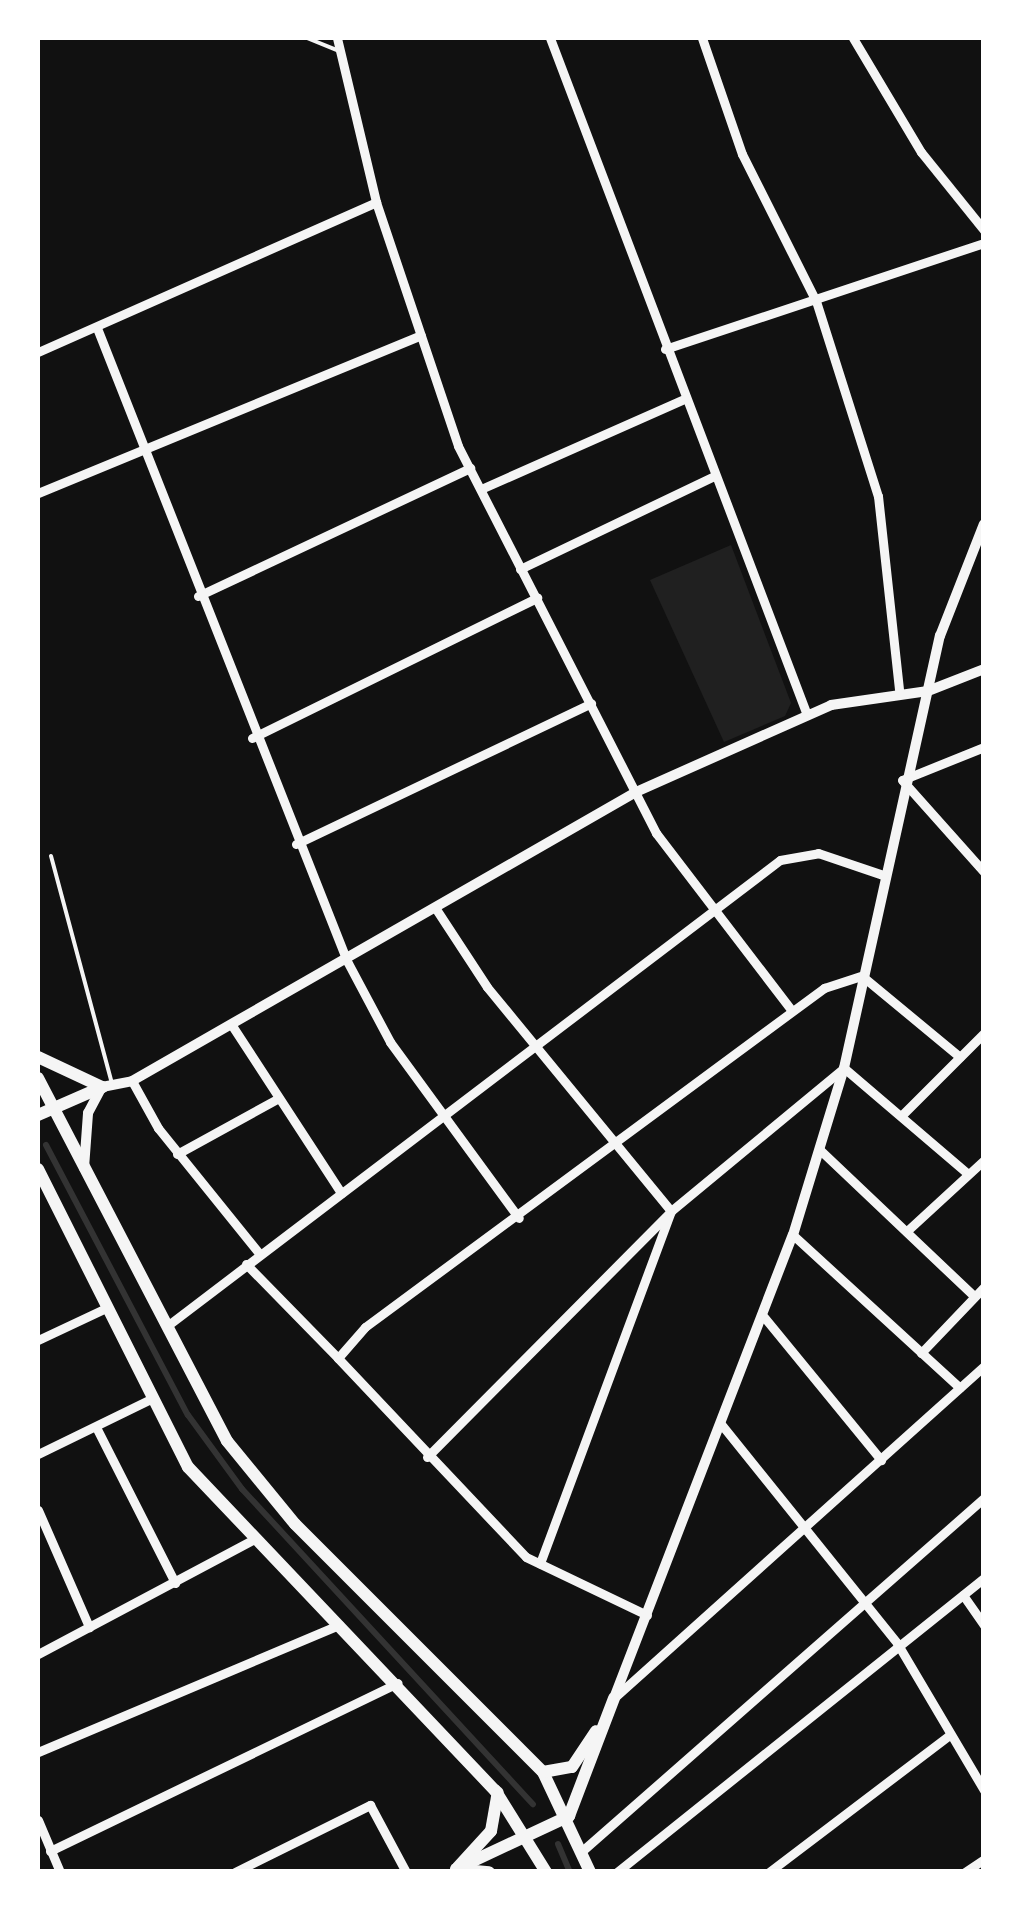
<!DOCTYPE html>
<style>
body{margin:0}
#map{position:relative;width:1021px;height:1909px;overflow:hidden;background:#111;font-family:Montserrat,sans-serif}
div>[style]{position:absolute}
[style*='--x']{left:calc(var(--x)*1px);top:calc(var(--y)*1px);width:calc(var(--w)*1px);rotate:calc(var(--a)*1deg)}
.green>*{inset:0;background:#202020}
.stream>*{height:6px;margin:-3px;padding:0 3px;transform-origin:3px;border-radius:3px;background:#333}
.service>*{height:4px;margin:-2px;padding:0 2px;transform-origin:2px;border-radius:2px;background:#f5f5f5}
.minor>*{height:9px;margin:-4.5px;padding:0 4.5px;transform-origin:4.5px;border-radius:4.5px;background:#f5f5f5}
.tertiary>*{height:10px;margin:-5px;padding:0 5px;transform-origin:5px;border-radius:5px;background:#f5f5f5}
.primary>*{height:12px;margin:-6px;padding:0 6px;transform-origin:6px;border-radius:6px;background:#f5f5f5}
span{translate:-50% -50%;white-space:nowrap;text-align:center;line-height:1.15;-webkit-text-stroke:8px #fff;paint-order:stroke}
.frame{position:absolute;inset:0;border:40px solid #fff;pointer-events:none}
</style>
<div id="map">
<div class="green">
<i style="clip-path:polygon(731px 545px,791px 703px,785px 716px,724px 742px,650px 580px)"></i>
</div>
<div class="stream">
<i style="--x:46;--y:1145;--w:305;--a:62.3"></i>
<i style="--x:188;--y:1415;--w:92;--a:53.9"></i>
<i style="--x:242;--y:1489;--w:429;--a:47.3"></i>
<i style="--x:558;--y:1844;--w:30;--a:67"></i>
</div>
<div class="service">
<i style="--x:307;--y:38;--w:35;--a:22"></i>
<i style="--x:51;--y:856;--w:235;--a:75"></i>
</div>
<div class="minor">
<i style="--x:337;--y:38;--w:169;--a:76.6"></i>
<i style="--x:376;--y:202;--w:257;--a:71.4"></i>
<i style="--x:458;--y:446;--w:435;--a:62.9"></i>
<i style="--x:656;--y:833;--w:220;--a:52.6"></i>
<i style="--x:550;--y:38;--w:724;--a:69.21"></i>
<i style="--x:702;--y:38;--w:123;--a:71"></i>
<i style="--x:742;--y:154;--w:165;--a:63.3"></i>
<i style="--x:816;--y:301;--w:205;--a:72.4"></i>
<i style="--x:878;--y:496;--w:195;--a:83.8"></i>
<i style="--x:853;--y:38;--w:133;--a:59.2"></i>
<i style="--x:921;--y:152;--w:100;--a:51.1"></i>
<i style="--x:97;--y:328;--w:681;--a:68.45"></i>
<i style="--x:347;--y:961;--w:92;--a:62"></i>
<i style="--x:390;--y:1042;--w:218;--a:53.8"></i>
<i style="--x:665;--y:349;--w:336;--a:-18.4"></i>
<i style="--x:38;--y:352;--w:370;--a:-23.9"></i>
<i style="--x:481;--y:489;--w:220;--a:-23.9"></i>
<i style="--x:38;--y:493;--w:414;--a:-22.4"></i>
<i style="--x:520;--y:569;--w:213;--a:-25.6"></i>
<i style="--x:198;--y:596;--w:301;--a:-25.2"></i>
<i style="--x:252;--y:738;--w:318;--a:-26.2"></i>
<i style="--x:984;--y:747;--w:88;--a:158.1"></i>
<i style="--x:902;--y:780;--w:123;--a:48.3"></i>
<i style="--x:296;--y:844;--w:327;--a:-25.5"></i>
<i style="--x:436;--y:909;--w:93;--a:56.8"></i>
<i style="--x:487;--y:987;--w:290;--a:50.6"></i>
<i style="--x:671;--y:1211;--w:376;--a:110.4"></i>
<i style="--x:231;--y:1024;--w:202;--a:56.9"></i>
<i style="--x:132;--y:1081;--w:54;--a:61"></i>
<i style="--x:158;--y:1128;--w:161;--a:51.1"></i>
<i style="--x:902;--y:1115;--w:116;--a:-45"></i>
<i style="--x:819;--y:1149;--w:214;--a:43.5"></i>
<i style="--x:177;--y:1154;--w:116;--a:-28.8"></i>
<i style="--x:908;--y:1230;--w:103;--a:-42.6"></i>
<i style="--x:793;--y:1235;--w:226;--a:42.5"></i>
<i style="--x:246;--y:1264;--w:132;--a:45.6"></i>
<i style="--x:764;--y:1317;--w:185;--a:50.7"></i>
<i style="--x:167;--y:1326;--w:770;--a:-37.24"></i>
<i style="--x:780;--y:860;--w:39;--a:-10"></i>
<i style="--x:818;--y:853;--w:69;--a:18.7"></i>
<i style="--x:38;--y:1340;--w:77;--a:-25.2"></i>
<i style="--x:921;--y:1353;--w:91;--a:-46.3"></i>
<i style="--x:721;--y:1424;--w:281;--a:51.2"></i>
<i style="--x:897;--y:1643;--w:171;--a:59.4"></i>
<i style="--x:96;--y:1427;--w:175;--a:63.1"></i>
<i style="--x:38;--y:1454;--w:126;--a:-26"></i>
<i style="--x:427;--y:1457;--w:346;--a:-45.2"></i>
<i style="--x:671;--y:1211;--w:224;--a:-39.6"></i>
<i style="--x:844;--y:1068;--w:163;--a:40.5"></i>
<i style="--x:38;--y:1510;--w:128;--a:66.4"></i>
<i style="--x:963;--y:1595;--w:37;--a:55"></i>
<i style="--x:647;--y:1615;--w:134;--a:-154.4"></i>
<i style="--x:526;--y:1557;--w:274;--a:-133.4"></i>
<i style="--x:338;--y:1358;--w:41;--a:-48.9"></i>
<i style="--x:365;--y:1327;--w:571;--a:-36.45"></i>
<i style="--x:824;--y:988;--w:40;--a:-18"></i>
<i style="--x:862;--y:976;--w:127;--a:39.6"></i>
<i style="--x:38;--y:1654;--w:245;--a:-28"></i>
<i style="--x:614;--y:1698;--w:497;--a:-41.9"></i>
<i style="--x:38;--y:1752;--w:327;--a:-22.9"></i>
<i style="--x:38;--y:1820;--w:56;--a:67.1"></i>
<i style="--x:50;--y:1851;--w:386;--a:-25.8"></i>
<i style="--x:582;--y:1851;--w:535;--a:-41.29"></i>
<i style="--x:235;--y:1872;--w:151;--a:-26.4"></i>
<i style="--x:370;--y:1805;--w:76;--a:61.8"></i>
<i style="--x:617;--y:1872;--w:470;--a:-38.7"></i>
<i style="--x:769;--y:1872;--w:225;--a:-37.2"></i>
<i style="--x:965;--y:1872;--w:23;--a:-34"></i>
</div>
<div class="tertiary">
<i style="--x:84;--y:1168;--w:55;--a:-85.8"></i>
<i style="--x:88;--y:1113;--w:30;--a:-62"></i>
<i style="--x:102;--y:1087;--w:31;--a:-11"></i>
<i style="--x:132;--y:1081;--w:581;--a:-29.83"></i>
<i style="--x:636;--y:792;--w:214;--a:-24"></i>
<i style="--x:831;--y:705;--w:98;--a:-8.2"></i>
<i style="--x:928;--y:691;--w:60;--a:-21.4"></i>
<i style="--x:614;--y:1698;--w:496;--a:-68.9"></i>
<i style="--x:793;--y:1235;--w:175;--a:-73"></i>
<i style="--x:844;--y:1068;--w:443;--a:-77.5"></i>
<i style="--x:940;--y:636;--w:120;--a:-68.6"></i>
</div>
<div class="primary">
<i style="--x:38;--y:1057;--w:71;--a:25.1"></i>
<i style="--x:38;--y:1078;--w:409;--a:62.5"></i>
<i style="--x:227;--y:1441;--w:107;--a:50.7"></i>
<i style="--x:295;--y:1524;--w:351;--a:45"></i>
<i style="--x:543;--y:1772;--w:110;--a:64.8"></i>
<i style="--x:38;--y:1115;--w:70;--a:-23.6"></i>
<i style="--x:38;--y:1169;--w:334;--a:63.3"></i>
<i style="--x:188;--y:1467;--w:446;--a:46.5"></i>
<i style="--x:495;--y:1790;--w:97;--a:58.1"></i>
<i style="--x:543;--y:1772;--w:29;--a:-10"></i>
<i style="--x:572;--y:1767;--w:43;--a:-56.3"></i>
<i style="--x:458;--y:1867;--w:49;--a:-47.5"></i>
<i style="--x:491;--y:1831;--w:39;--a:-80"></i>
<i style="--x:456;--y:1869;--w:125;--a:-25.1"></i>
<i style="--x:569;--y:1816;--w:126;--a:-69.1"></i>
<i style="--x:464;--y:1870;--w:25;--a:5"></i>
</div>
<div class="frame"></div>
</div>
